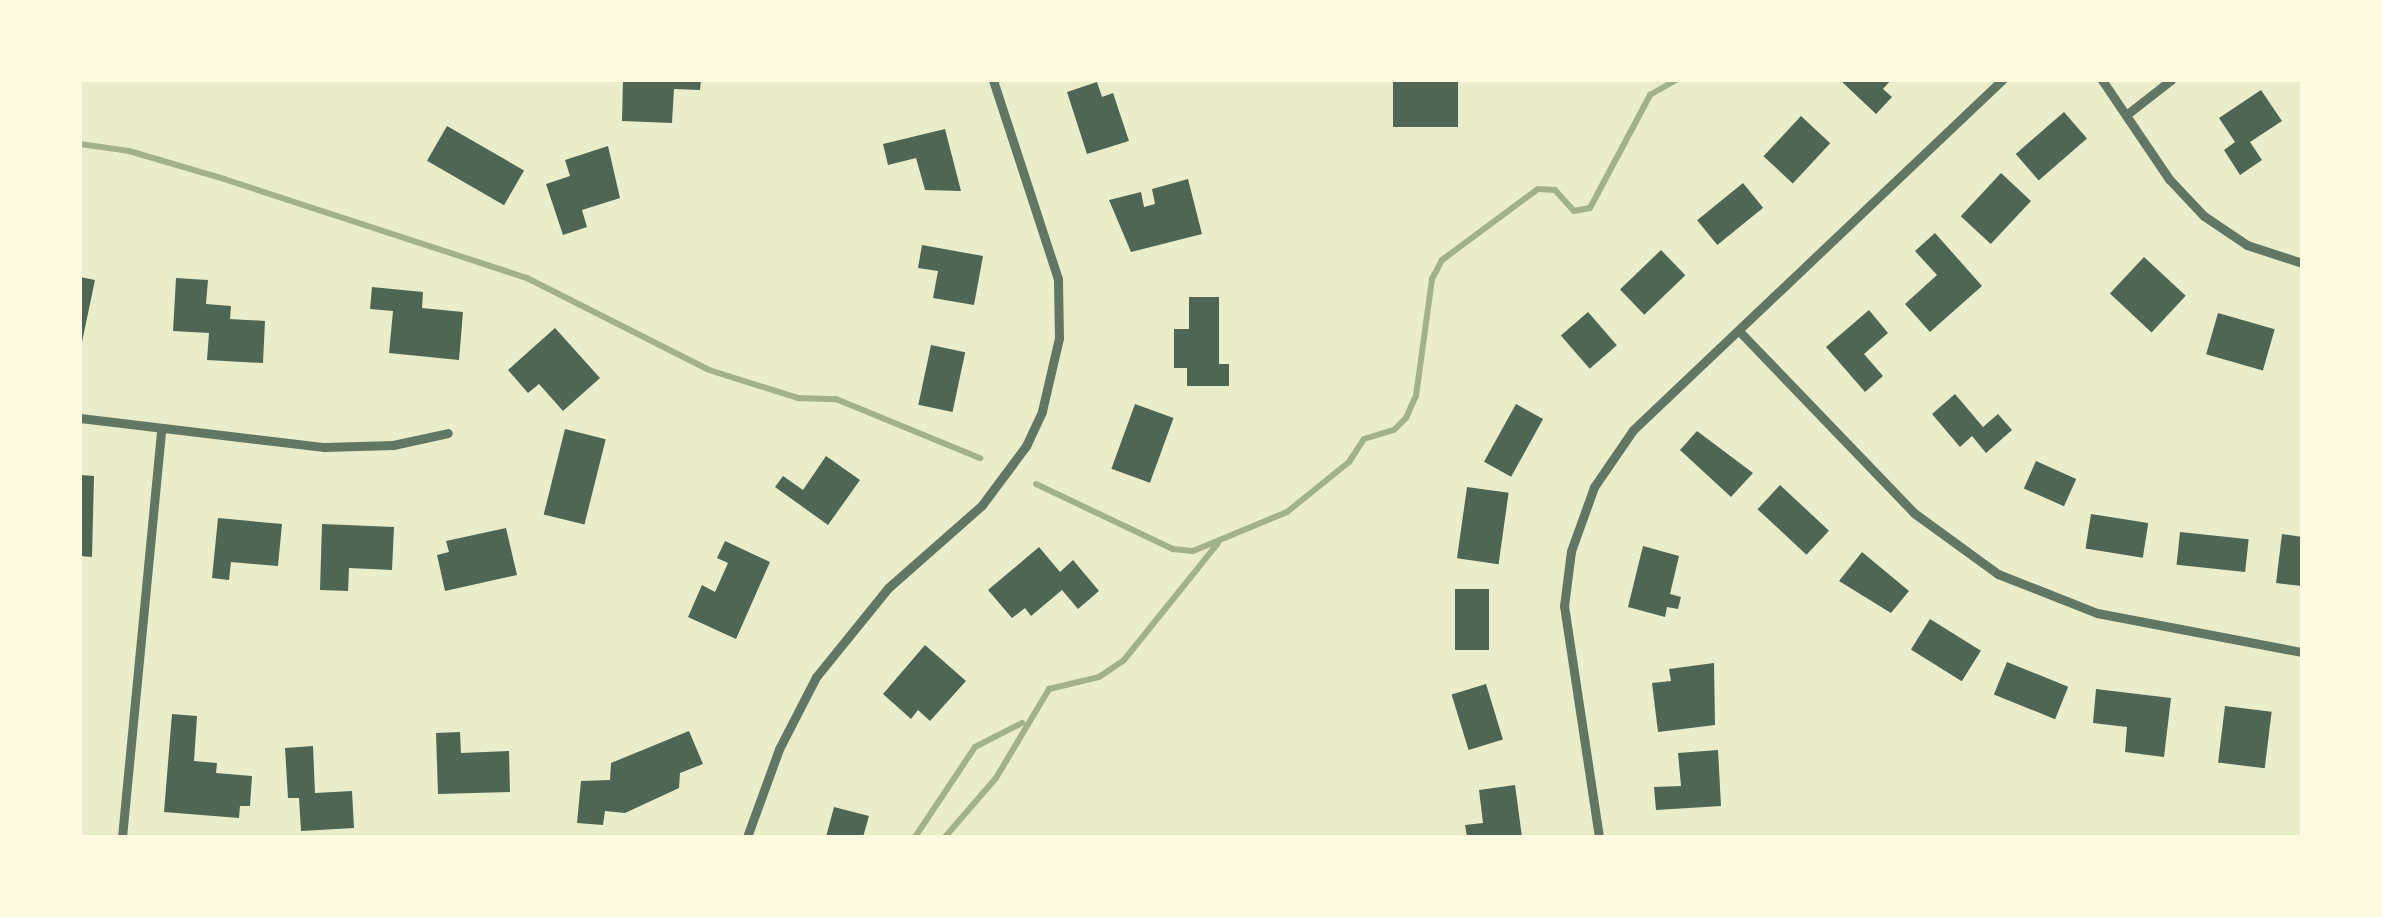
<!DOCTYPE html>
<style>
body{margin:0}
#map{position:relative;width:2382px;height:917px;overflow:hidden;background:#e9edc9;font-family:"Titillium Web",sans-serif}
div>[style]{position:absolute}
[style*='--x']{left:calc(var(--x)*1px);top:calc(var(--y)*1px);width:calc(var(--w)*1px);rotate:calc(var(--a)*1deg)}
.stream>*{height:6px;margin:-3px;padding:0 3px;transform-origin:3px;border-radius:3px;background:#a3b18a}
.building>*{inset:0;background:#4f6655;transform-origin:0 0}
.minor>*{height:9px;margin:-4.5px;padding:0 4.5px;transform-origin:4.5px;border-radius:4.5px;background:#617663}
span{translate:-50% -50%;white-space:nowrap;text-align:center;line-height:1.15;-webkit-text-stroke:8px #fefae0;paint-order:stroke}
.frame{position:absolute;inset:0;border:82px solid #fefae0;pointer-events:none}
</style>
<div id="map">
<div class="stream">
<i style="--x:80;--y:144;--w:49;--a:8.1"></i>
<i style="--x:129;--y:151;--w:99;--a:16.4"></i>
<i style="--x:224;--y:179;--w:319;--a:18.1"></i>
<i style="--x:527;--y:278;--w:204;--a:26.8"></i>
<i style="--x:709;--y:370;--w:93;--a:17.5"></i>
<i style="--x:798;--y:398;--w:38;--a:2"></i>
<i style="--x:836;--y:399;--w:156;--a:22.3"></i>
<i style="--x:1036;--y:484;--w:152;--a:25.4"></i>
<i style="--x:1173;--y:549;--w:20;--a:6"></i>
<i style="--x:1193;--y:551;--w:102;--a:-22.5"></i>
<i style="--x:1287;--y:512;--w:80;--a:-38.9"></i>
<i style="--x:1349;--y:462;--w:27;--a:-57"></i>
<i style="--x:1364;--y:439;--w:31;--a:-17"></i>
<i style="--x:1394;--y:430;--w:17;--a:-45"></i>
<i style="--x:1406;--y:418;--w:24;--a:-66"></i>
<i style="--x:1416;--y:396;--w:118;--a:-82.2"></i>
<i style="--x:1432;--y:279;--w:21;--a:-62"></i>
<i style="--x:1442;--y:260;--w:119;--a:-36.5"></i>
<i style="--x:1538;--y:189;--w:17;--a:3"></i>
<i style="--x:1555;--y:190;--w:28;--a:48"></i>
<i style="--x:1574;--y:211;--w:16;--a:-11"></i>
<i style="--x:1590;--y:208;--w:128;--a:-62"></i>
<i style="--x:1650;--y:95;--w:30;--a:-30"></i>
<i style="--x:915;--y:837;--w:108;--a:-56.3"></i>
<i style="--x:975;--y:747;--w:53;--a:-27.1"></i>
<i style="--x:945;--y:837;--w:78;--a:-49.2"></i>
<i style="--x:996;--y:778;--w:104;--a:-59.2"></i>
<i style="--x:1049;--y:689;--w:51;--a:-13.5"></i>
<i style="--x:1099;--y:677;--w:30;--a:-34"></i>
<i style="--x:1124;--y:660;--w:150;--a:-51.2"></i>
</div>
<div class="building">
<i style="clip-path:polygon(623px 80px,701px 80px,700px 90px,674px 89px,672px 123px,622px 121px)"></i>
<i style="left:1393px;top:80px;width:65px;height:47px"></i>
<i style="clip-path:polygon(1840px 80px,1891px 80px,1883px 89px,1892px 97px,1876px 114px)"></i>
<i style="clip-path:polygon(1097px 82px,1102px 97px,1113px 93px,1129px 141px,1087px 154px,1067px 92px)"></i>
<i style="clip-path:polygon(2261px 90px,2282px 121px,2250px 142px,2262px 160px,2240px 175px,2224px 150px,2235px 142px,2219px 118px)"></i>
<i style="left:2064px;top:112px;width:35px;height:64px;rotate:49deg"></i>
<i style="left:1801px;top:116px;width:40px;height:55px;rotate:43deg"></i>
<i style="left:447px;top:126px;width:89px;height:40px;rotate:30deg"></i>
<i style="clip-path:polygon(945px 129px,961px 191px,925px 190px,916px 158px,888px 165px,883px 144px)"></i>
<i style="clip-path:polygon(608px 146px,620px 198px,582px 210px,587px 227px,563px 235px,546px 184px,570px 176px,565px 160px)"></i>
<i style="left:2001px;top:173px;width:41px;height:59px;rotate:43deg"></i>
<i style="clip-path:polygon(1188px 179px,1202px 234px,1131px 252px,1109px 200px,1141px 192px,1144px 207px,1155px 204px,1152px 189px)"></i>
<i style="left:1743px;top:183px;width:32px;height:59px;rotate:51deg"></i>
<i style="clip-path:polygon(1935px 233px,1982px 286px,1930px 332px,1905px 304px,1937px 275px,1915px 251px)"></i>
<i style="clip-path:polygon(922px 245px,983px 256px,974px 305px,933px 298px,938px 271px,918px 268px)"></i>
<i style="left:1661px;top:250px;width:35px;height:57px;rotate:46deg"></i>
<i style="left:2144px;top:257px;width:57px;height:50px;rotate:43deg"></i>
<i style="clip-path:polygon(80px 277px,95px 280px,82px 342px,80px 342px)"></i>
<i style="clip-path:polygon(176px 278px,208px 280px,206px 304px,231px 306px,230px 319px,265px 321px,263px 363px,207px 360px,209px 333px,173px 331px)"></i>
<i style="clip-path:polygon(372px 287px,423px 292px,422px 308px,463px 312px,459px 360px,389px 353px,393px 311px,370px 309px)"></i>
<i style="clip-path:polygon(1189px 297px,1219px 297px,1219px 364px,1229px 364px,1229px 386px,1187px 386px,1187px 368px,1174px 368px,1174px 329px,1189px 329px)"></i>
<i style="clip-path:polygon(1869px 310px,1888px 333px,1864px 354px,1883px 376px,1865px 392px,1826px 347px)"></i>
<i style="left:1588px;top:312px;width:44px;height:36px;rotate:49deg"></i>
<i style="left:2218px;top:313px;width:59px;height:43px;rotate:16deg"></i>
<i style="clip-path:polygon(555px 328px,600px 378px,563px 411px,539px 384px,528px 393px,508px 370px)"></i>
<i style="left:931px;top:345px;width:35px;height:61px;rotate:12deg"></i>
<i style="clip-path:polygon(1955px 394px,1983px 427px,1998px 414px,2012px 430px,1986px 453px,1972px 436px,1960px 447px,1932px 414px)"></i>
<i style="left:1135px;top:404px;width:41px;height:69px;rotate:20deg"></i>
<i style="left:1516px;top:404px;width:31px;height:66px;rotate:29deg"></i>
<i style="left:565px;top:429px;width:42px;height:88px;rotate:14deg"></i>
<i style="clip-path:polygon(1697px 431px,1753px 473px,1731px 497px,1680px 450px)"></i>
<i style="clip-path:polygon(826px 456px,860px 480px,828px 525px,775px 487px,783px 476px,803px 490px)"></i>
<i style="left:2036px;top:461px;width:44px;height:30px;rotate:24deg"></i>
<i style="clip-path:polygon(80px 475px,94px 476px,92px 557px,80px 556px)"></i>
<i style="left:1780px;top:485px;width:67px;height:33px;rotate:43deg"></i>
<i style="left:1467px;top:487px;width:42px;height:72px;rotate:8deg"></i>
<i style="left:2091px;top:514px;width:58px;height:35px;rotate:9deg"></i>
<i style="clip-path:polygon(218px 518px,282px 524px,278px 566px,231px 562px,229px 580px,212px 578px)"></i>
<i style="clip-path:polygon(322px 524px,394px 527px,392px 570px,349px 568px,348px 591px,320px 590px)"></i>
<i style="clip-path:polygon(506px 528px,517px 575px,445px 591px,437px 555px,449px 552px,446px 541px)"></i>
<i style="left:2180px;top:532px;width:69px;height:33px;rotate:6deg"></i>
<i style="clip-path:polygon(2282px 534px,2302px 537px,2302px 586px,2276px 583px)"></i>
<i style="clip-path:polygon(725px 541px,770px 562px,736px 639px,688px 617px,702px 585px,715px 592px,728px 563px,717px 558px)"></i>
<i style="clip-path:polygon(1643px 546px,1679px 556px,1670px 594px,1681px 597px,1678px 609px,1667px 607px,1665px 617px,1628px 607px)"></i>
<i style="clip-path:polygon(1039px 547px,1060px 572px,1073px 560px,1099px 591px,1078px 609px,1062px 590px,1031px 616px,1025px 608px,1012px 618px,988px 590px)"></i>
<i style="clip-path:polygon(1862px 552px,1909px 591px,1891px 613px,1839px 581px)"></i>
<i style="left:1489px;top:589px;width:61px;height:34px;rotate:90deg"></i>
<i style="left:1930px;top:619px;width:60px;height:36px;rotate:32deg"></i>
<i style="clip-path:polygon(925px 645px,966px 681px,930px 721px,918px 710px,911px 719px,883px 694px)"></i>
<i style="left:2007px;top:662px;width:66px;height:35px;rotate:22deg"></i>
<i style="clip-path:polygon(1714px 663px,1715px 725px,1658px 732px,1652px 683px,1671px 681px,1669px 669px)"></i>
<i style="left:1486px;top:684px;width:58px;height:36px;rotate:73deg"></i>
<i style="clip-path:polygon(2096px 689px,2171px 698px,2164px 757px,2125px 752px,2127px 727px,2093px 723px)"></i>
<i style="left:2225px;top:706px;width:47px;height:57px;rotate:7deg"></i>
<i style="clip-path:polygon(172px 714px,197px 716px,194px 761px,217px 763px,216px 773px,252px 776px,250px 806px,240px 806px,239px 818px,164px 812px)"></i>
<i style="clip-path:polygon(689px 731px,703px 764px,680px 773px,679px 788px,625px 813px,605px 811px,603px 825px,577px 823px,581px 781px,610px 780px,611px 763px)"></i>
<i style="clip-path:polygon(460px 732px,461px 753px,509px 751px,510px 792px,438px 794px,436px 733px)"></i>
<i style="clip-path:polygon(313px 746px,315px 793px,352px 791px,354px 828px,301px 831px,299px 798px,288px 798px,285px 748px)"></i>
<i style="clip-path:polygon(1718px 750px,1721px 806px,1656px 810px,1654px 787px,1681px 786px,1678px 753px)"></i>
<i style="clip-path:polygon(1515px 785px,1522px 837px,1467px 837px,1465px 825px,1483px 823px,1479px 790px)"></i>
<i style="clip-path:polygon(834px 807px,869px 816px,863px 837px,826px 837px)"></i>
</div>
<div class="minor">
<i style="--x:2102;--y:80;--w:120;--a:55.9"></i>
<i style="--x:2169;--y:179;--w:51;--a:46.6"></i>
<i style="--x:2204;--y:216;--w:52;--a:34"></i>
<i style="--x:2247;--y:245;--w:58;--a:18.1"></i>
<i style="--x:2126;--y:115;--w:57;--a:-37.9"></i>
<i style="--x:1739;--y:331;--w:252;--a:46.1"></i>
<i style="--x:1914;--y:513;--w:104;--a:36"></i>
<i style="--x:1998;--y:574;--w:106;--a:21.5"></i>
<i style="--x:2097;--y:613;--w:209;--a:10.8"></i>
<i style="--x:80;--y:418;--w:246;--a:6.8"></i>
<i style="--x:324;--y:447;--w:69;--a:-1.7"></i>
<i style="--x:393;--y:445;--w:56;--a:-12.3"></i>
<i style="--x:122;--y:837;--w:406;--a:-84.5"></i>
<i style="--x:747;--y:837;--w:94;--a:-70"></i>
<i style="--x:779;--y:749;--w:81;--a:-62.8"></i>
<i style="--x:816;--y:677;--w:114;--a:-51"></i>
<i style="--x:888;--y:588;--w:125;--a:-41.4"></i>
<i style="--x:982;--y:505;--w:74;--a:-53.3"></i>
<i style="--x:1026;--y:446;--w:38;--a:-65"></i>
<i style="--x:1042;--y:411;--w:75;--a:-76.9"></i>
<i style="--x:1059;--y:338;--w:59;--a:-91"></i>
<i style="--x:1058;--y:279;--w:209;--a:-108.1"></i>
<i style="--x:1599;--y:837;--w:234;--a:-98.6"></i>
<i style="--x:1564;--y:606;--w:55;--a:-82.7"></i>
<i style="--x:1571;--y:551;--w:68;--a:-70.2"></i>
<i style="--x:1594;--y:487;--w:69;--a:-55.6"></i>
<i style="--x:1633;--y:430;--w:509;--a:-43.49"></i>
</div>
<div class="frame"></div>
</div>
